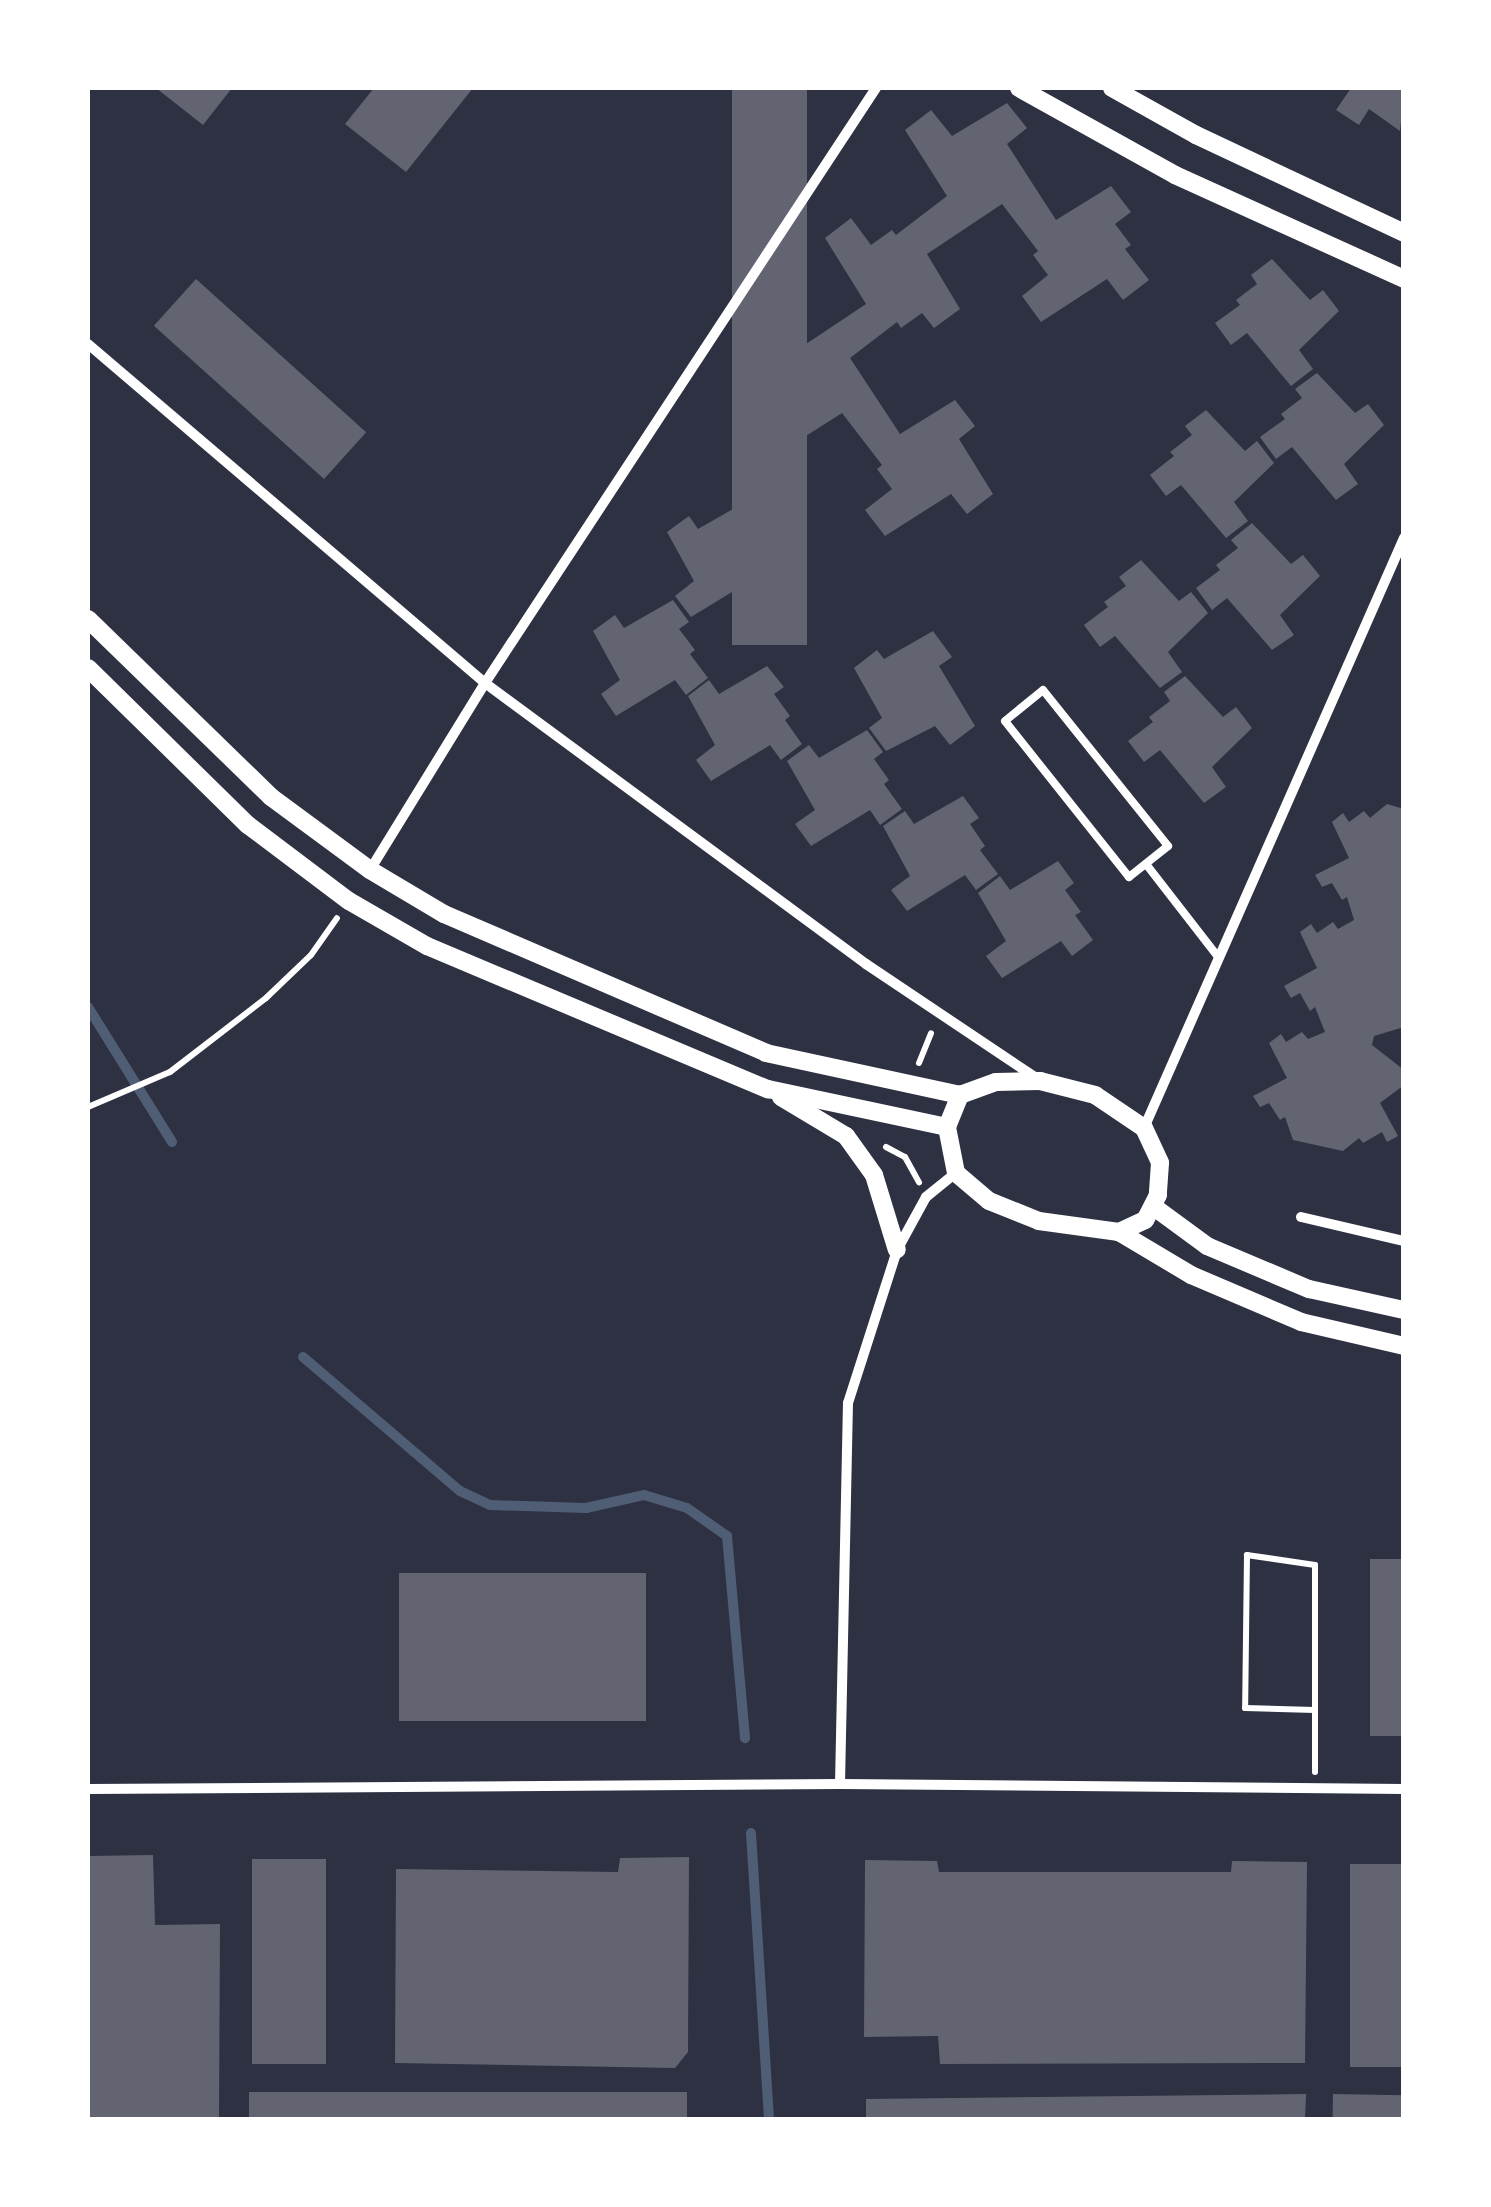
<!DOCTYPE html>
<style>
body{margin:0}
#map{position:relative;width:1491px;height:2207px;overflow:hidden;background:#2d3142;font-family:"DejaVu Sans",sans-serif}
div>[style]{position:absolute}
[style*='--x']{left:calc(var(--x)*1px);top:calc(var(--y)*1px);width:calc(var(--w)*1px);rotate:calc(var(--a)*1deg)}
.stream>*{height:10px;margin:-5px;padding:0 5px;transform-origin:5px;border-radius:5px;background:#4f5d75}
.building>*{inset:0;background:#626471;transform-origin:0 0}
.path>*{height:6px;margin:-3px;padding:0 3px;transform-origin:3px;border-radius:3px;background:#fff}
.service>*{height:8px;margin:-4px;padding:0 4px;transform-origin:4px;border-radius:4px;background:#fff}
.minor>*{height:10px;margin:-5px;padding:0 5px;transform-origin:5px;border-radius:5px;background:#fff}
.tertiary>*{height:18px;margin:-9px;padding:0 9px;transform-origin:9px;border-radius:9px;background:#fff}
span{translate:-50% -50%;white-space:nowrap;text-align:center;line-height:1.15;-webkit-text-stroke:9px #fff;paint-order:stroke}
.frame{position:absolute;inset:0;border:90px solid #fff;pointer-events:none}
</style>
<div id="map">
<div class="stream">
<i style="--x:88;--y:1007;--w:159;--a:58.1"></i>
<i style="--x:303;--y:1357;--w:206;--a:40.5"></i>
<i style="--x:460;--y:1491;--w:33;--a:25"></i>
<i style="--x:490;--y:1505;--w:96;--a:1.8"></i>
<i style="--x:586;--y:1508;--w:59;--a:-12.6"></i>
<i style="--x:644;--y:1495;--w:45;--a:16.8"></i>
<i style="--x:687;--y:1508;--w:49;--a:35"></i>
<i style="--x:727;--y:1536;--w:203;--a:84.9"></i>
<i style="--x:751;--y:1833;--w:288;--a:86.4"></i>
</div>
<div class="building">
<i style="clip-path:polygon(156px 88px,232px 88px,203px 125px)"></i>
<i style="clip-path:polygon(374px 88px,473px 88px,406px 172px,345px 124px)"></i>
<i style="left:732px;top:88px;width:75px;height:557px"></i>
<i style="clip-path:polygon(1351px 88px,1404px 88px,1400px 131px,1369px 109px,1359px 125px,1336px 110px)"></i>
<i style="clip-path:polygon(1007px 103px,1027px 128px,1007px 144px,1056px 220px,1111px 186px,1131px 212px,1115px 224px,1131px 245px,1125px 249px,1149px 280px,1123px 300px,1107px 279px,1041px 322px,1022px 296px,1048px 275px,1033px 255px,1038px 251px,1002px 204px,927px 254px,960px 309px,934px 328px,922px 313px,901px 328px,897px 322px,850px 358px,900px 434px,955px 400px,975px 426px,959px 439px,993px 494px,967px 514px,951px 494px,885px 536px,865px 510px,892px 489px,877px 469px,882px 465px,842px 413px,776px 455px,756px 430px,783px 409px,749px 354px,775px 333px,791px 354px,866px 304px,825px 238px,851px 218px,871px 245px,892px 230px,896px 235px,947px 196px,905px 130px,931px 110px,952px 136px)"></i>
<i style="clip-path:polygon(1272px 259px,1310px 300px,1323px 290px,1339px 311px,1299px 350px,1313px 369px,1291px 386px,1247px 333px,1231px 345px,1215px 323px,1240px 305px,1236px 300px,1257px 284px,1251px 275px)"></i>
<i style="left:196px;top:279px;width:229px;height:63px;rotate:42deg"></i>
<i style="clip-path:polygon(1317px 373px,1355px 413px,1368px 404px,1384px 425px,1344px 464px,1358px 484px,1336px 500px,1292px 447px,1276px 459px,1260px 437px,1285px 419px,1281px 414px,1302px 398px,1295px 389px)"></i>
<i style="clip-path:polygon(1206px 410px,1245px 451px,1257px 441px,1274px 463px,1234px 502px,1248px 521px,1226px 538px,1181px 485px,1166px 496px,1150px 475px,1174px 456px,1170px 452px,1192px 435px,1185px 426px)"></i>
<i style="clip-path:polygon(747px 501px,763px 523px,754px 530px,769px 552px,764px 555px,782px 580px,760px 596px,750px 581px,691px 617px,675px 596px,694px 581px,667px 532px,689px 516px,698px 529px)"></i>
<i style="clip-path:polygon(1252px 523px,1291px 564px,1303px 555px,1320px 576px,1280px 615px,1294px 635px,1272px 650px,1227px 598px,1212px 610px,1196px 588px,1220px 570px,1216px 565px,1238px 548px,1231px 540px)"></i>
<i style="clip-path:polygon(1141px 560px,1179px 601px,1191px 592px,1208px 613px,1168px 652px,1182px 672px,1160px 688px,1115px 636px,1100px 647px,1084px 625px,1108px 607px,1104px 602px,1126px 586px,1119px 577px)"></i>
<i style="clip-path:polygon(673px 600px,689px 622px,679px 629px,695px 650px,690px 654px,708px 678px,686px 695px,675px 680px,616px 716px,601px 694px,620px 680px,593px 631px,615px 615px,624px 628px)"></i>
<i style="clip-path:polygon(933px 631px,952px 657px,939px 666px,975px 726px,950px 745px,935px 726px,886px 751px,869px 728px,882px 718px,854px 668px,877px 650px,884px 659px)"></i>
<i style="clip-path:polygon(767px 666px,784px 687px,774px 694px,790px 716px,785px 720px,802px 744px,781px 760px,770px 745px,711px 781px,696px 760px,715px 745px,688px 696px,709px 680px,719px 694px)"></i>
<i style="clip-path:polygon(1185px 676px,1223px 717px,1236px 707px,1252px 728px,1212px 767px,1226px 787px,1204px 803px,1160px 750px,1144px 762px,1128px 741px,1153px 722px,1149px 717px,1170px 701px,1164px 692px)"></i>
<i style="clip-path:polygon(867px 730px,883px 752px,874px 759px,889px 780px,884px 784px,902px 809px,880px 825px,870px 810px,811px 846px,795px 824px,815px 810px,787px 761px,809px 745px,819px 758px)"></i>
<i style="clip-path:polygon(963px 796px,979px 818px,970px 824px,985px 846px,980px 850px,998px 874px,976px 890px,965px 875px,907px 911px,891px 890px,910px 876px,883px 826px,905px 811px,914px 824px)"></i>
<i style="clip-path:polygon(1387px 804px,1404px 809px,1404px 1027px,1374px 1036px,1372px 1045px,1404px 1070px,1404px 1085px,1380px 1103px,1398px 1136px,1387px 1142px,1382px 1132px,1363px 1143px,1359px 1138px,1343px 1151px,1293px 1140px,1285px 1117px,1280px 1120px,1269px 1103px,1260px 1107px,1253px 1096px,1287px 1078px,1269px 1043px,1281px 1034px,1286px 1042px,1302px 1032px,1308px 1039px,1325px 1032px,1315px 1007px,1310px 1011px,1300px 993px,1291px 998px,1284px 986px,1317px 968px,1300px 932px,1311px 924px,1317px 933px,1333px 922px,1338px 929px,1354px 920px,1347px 897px,1342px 900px,1332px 883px,1322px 887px,1315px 875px,1349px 858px,1332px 822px,1343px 813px,1349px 822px,1364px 811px,1370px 818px)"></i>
<i style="clip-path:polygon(1058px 861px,1074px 883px,1065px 890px,1081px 912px,1075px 915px,1093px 940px,1072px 956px,1061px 941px,1002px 978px,986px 956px,1006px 941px,978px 893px,1000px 876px,1010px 890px)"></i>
<i style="left:1370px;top:1559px;width:34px;height:177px"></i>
<i style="left:399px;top:1573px;width:247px;height:148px"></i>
<i style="clip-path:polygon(153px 1855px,155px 1925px,220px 1924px,219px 2120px,88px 2120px,88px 1856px)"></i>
<i style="clip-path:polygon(689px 1857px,688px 2052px,675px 2068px,395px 2063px,396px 1869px,618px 1872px,620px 1858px)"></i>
<i style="left:252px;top:1859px;width:74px;height:205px"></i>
<i style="clip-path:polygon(865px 1860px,937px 1861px,939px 1872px,1231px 1872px,1232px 1861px,1307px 1862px,1305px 2063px,940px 2064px,938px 2036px,864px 2037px)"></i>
<i style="left:1404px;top:1864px;width:203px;height:54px;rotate:90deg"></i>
<i style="left:249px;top:2092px;width:438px;height:28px"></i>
<i style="clip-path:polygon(1306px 2094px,1305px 2120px,866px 2120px,866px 2099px)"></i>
<i style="left:1333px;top:2094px;width:71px;height:26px;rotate:1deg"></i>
</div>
<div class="path">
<i style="--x:919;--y:1063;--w:32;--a:-68"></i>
<i style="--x:88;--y:1107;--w:89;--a:-23.1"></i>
<i style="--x:170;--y:1072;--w:121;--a:-37.6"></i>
<i style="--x:266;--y:998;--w:62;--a:-43.7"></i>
<i style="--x:311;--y:955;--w:45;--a:-54.9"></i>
<i style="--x:886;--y:1147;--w:21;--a:28"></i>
<i style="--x:905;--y:1157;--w:29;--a:61"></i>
<i style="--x:1315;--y:1772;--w:207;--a:-90"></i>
<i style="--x:1315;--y:1565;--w:69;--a:-171.6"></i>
<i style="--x:1247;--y:1555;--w:153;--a:90.7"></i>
<i style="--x:1245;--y:1708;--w:70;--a:1.6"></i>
</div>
<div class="service">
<i style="--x:1043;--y:690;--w:200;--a:51.3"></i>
<i style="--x:1168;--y:846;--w:50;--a:141.5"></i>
<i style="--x:1129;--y:877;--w:199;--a:-128.5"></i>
<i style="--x:1005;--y:721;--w:49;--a:-39.2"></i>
<i style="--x:1146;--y:864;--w:119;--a:52.2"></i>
</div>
<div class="minor">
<i style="--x:88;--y:344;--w:522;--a:40.49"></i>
<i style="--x:485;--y:683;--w:473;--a:36.4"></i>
<i style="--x:866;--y:964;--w:208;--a:33.8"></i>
<i style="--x:370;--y:870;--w:220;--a:-58.4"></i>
<i style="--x:485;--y:683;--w:712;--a:-56.69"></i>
<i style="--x:1144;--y:1128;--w:645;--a:-66.22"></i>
<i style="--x:1301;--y:1217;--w:106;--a:13.1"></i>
<i style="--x:840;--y:1784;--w:381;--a:-88.8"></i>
<i style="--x:848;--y:1403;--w:161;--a:-72.2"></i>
<i style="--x:897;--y:1250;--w:60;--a:-61.3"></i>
<i style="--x:926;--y:1197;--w:38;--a:-39"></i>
<i style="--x:88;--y:1789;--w:752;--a:-0.38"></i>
<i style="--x:840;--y:1784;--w:564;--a:0.51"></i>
</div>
<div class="tertiary">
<i style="--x:1019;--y:88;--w:179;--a:29.1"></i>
<i style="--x:1175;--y:175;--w:252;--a:24.4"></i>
<i style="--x:1112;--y:88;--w:96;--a:29.2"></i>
<i style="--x:1196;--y:135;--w:230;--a:25.2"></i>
<i style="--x:88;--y:619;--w:255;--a:44.2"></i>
<i style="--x:271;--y:797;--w:123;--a:36.4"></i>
<i style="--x:370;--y:870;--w:86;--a:30.7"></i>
<i style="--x:444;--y:914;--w:351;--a:23.3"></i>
<i style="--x:766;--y:1053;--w:198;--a:12.2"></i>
<i style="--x:88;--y:668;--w:224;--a:44.5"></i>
<i style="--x:248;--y:825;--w:126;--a:37"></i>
<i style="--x:349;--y:901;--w:90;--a:30"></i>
<i style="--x:427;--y:946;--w:370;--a:22.8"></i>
<i style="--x:768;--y:1089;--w:183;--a:12"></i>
<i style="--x:1040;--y:1081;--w:57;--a:14.3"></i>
<i style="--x:1095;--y:1095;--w:59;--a:34"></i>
<i style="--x:1144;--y:1128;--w:38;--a:65"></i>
<i style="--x:1160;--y:1163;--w:32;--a:94"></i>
<i style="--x:1158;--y:1195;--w:28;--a:117"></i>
<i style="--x:1145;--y:1220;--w:29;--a:155"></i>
<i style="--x:1119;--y:1232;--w:81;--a:-172.2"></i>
<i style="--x:1039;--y:1221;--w:54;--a:-158.2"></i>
<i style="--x:989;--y:1201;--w:43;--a:-139.7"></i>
<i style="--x:956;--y:1173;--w:47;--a:-101.1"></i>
<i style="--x:947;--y:1127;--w:35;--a:-68"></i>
<i style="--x:960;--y:1095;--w:38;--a:-20"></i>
<i style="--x:996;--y:1082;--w:44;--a:-1.3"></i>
<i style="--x:781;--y:1097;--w:76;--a:31"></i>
<i style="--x:846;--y:1136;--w:48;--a:54.3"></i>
<i style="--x:874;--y:1175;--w:78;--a:73"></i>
<i style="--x:1154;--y:1207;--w:66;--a:36.3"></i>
<i style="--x:1207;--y:1246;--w:111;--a:22.9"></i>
<i style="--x:1309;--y:1289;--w:97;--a:12.5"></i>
<i style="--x:1119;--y:1232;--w:84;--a:30.8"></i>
<i style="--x:1191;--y:1275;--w:120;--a:23.1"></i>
<i style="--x:1301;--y:1322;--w:106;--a:13.1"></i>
</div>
<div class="frame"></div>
</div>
